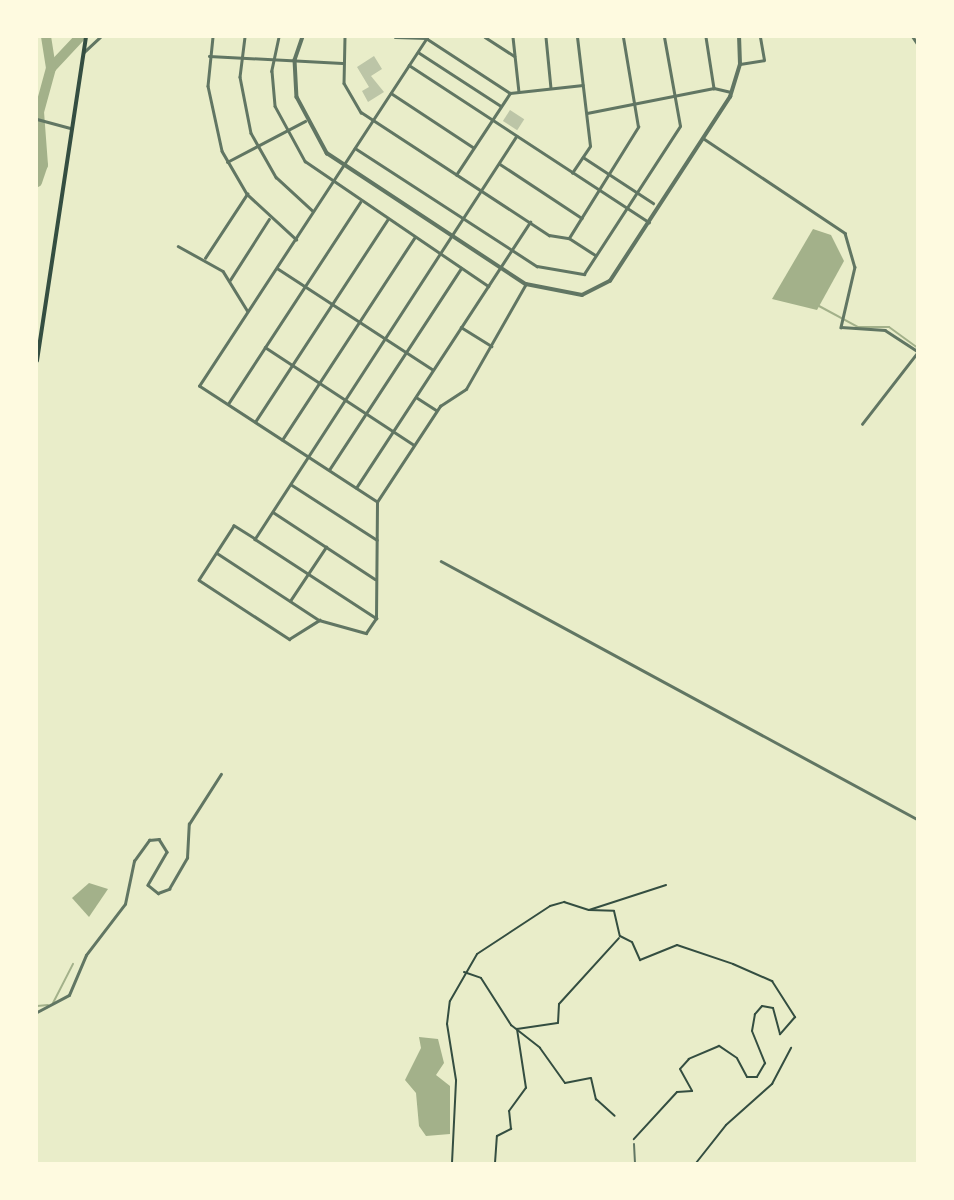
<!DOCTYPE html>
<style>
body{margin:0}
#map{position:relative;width:954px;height:1200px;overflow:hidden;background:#e9edc9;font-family:Overpass,sans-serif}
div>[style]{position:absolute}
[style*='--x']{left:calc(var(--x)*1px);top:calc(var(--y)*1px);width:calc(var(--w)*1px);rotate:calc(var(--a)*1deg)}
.water>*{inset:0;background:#a3b18a}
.stream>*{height:2px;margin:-1px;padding:0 1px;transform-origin:1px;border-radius:1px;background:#a3b18a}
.river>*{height:10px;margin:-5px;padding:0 5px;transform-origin:5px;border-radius:5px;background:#a3b18a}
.building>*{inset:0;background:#bcc5a7;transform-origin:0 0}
.path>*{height:2px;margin:-1px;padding:0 1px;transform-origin:1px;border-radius:1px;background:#344e41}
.service>*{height:2px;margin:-1px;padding:0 1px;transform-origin:1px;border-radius:1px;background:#617663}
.minor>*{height:2.5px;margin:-1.25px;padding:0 1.25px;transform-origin:1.25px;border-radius:1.25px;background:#617663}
.tertiary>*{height:3.5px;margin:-1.75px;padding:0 1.75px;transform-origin:1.75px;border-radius:1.75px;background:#617663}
.secondary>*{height:3.5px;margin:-1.75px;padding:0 1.75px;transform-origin:1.75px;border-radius:1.75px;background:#344e41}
span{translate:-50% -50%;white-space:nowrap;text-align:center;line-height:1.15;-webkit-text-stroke:7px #fefae0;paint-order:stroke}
.frame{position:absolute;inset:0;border:38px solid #fefae0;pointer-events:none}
</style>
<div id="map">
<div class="water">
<i style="clip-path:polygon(813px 229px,831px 235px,844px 261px,817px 310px,772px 299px)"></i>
<i style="clip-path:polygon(89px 883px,108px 889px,89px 917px,72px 898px)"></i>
<i style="clip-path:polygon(419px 1037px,438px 1039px,444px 1063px,436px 1075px,450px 1086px,450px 1134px,426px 1136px,419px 1126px,416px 1093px,405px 1080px,421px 1048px)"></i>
</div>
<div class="stream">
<i style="--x:819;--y:306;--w:44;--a:28.3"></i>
<i style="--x:858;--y:327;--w:31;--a:0"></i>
<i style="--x:889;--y:327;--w:34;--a:36"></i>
<i style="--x:53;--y:1003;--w:44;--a:-62.9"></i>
<i style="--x:37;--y:1006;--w:11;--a:-5"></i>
</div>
<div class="river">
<i style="--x:51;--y:68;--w:42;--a:-46.9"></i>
<i style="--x:37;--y:182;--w:18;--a:-71"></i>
<i style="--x:43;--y:165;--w:53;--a:-94.3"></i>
<i style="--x:39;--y:112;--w:46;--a:-74.7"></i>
<i style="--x:51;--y:68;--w:31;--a:-99"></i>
</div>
<div class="building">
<i style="clip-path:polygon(374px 56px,382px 69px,371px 76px,384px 92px,368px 102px,362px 91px,369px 87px,357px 67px)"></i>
<i style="left:510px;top:110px;width:17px;height:13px;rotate:33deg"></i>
</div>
<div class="path">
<i style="--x:589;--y:910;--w:25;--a:2"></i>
<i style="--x:614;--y:911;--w:26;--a:77"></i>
<i style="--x:620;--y:936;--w:13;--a:27"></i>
<i style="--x:632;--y:942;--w:20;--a:66"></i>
<i style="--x:640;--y:960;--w:40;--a:-22"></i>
<i style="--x:677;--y:945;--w:59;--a:18.7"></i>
<i style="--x:733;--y:964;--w:43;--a:23.6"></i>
<i style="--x:772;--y:981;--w:43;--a:57.4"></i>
<i style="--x:795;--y:1017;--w:23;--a:131"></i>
<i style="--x:780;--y:1034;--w:27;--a:-105"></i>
<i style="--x:773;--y:1008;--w:11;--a:-170"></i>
<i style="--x:762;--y:1006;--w:11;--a:131"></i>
<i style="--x:755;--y:1014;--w:17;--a:100"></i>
<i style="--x:752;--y:1031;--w:35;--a:68"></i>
<i style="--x:765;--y:1063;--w:16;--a:120"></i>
<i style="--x:757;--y:1077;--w:10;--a:180"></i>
<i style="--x:747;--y:1077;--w:21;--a:-118"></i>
<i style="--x:737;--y:1058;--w:22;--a:-146"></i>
<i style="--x:719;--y:1046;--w:33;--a:157"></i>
<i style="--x:689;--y:1059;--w:13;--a:132"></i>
<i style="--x:680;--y:1069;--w:25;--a:61"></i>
<i style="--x:692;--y:1091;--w:15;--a:176"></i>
<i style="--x:677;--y:1092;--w:64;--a:132.5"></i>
<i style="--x:464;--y:972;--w:18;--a:19"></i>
<i style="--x:481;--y:978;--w:56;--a:57.4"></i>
<i style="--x:511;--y:1025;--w:37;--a:38"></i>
<i style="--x:540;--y:1048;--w:43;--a:54.5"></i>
<i style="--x:565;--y:1083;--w:26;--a:-11"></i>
<i style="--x:591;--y:1078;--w:22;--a:77"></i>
<i style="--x:596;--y:1099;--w:25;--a:42"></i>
<i style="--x:452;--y:1163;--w:83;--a:-87.2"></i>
<i style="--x:456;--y:1080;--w:57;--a:-99.1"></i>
<i style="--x:447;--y:1024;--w:23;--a:-83"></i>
<i style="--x:450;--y:1001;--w:54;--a:-60.1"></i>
<i style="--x:477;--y:954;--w:87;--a:-33.3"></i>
<i style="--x:550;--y:906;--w:15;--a:-16"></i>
<i style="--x:564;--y:902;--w:26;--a:18"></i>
<i style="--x:589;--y:910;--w:81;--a:-18"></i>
<i style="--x:495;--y:1163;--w:27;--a:-86"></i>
<i style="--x:497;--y:1136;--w:16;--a:-27"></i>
<i style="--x:511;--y:1129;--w:18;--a:-96"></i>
<i style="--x:509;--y:1111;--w:29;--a:-54"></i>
<i style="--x:526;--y:1088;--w:60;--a:-98.7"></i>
<i style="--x:517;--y:1029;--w:41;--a:-8.3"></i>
<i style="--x:558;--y:1023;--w:19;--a:-87"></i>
<i style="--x:559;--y:1004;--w:89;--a:-47.7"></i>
<i style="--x:696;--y:1163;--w:48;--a:-51.7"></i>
<i style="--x:726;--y:1125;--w:62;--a:-41.7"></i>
<i style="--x:772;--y:1084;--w:41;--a:-62.2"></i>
</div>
<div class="service">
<i style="--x:634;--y:1144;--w:19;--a:87"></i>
</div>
<div class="minor">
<i style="--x:213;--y:37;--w:49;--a:95.8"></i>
<i style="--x:208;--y:86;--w:66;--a:77.8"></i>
<i style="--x:222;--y:151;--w:50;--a:59.8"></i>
<i style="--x:247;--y:194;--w:67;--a:42.6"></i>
<i style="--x:245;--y:37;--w:40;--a:97.1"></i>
<i style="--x:240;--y:77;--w:57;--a:78.9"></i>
<i style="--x:251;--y:133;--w:51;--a:60.4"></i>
<i style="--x:276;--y:177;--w:50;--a:42.6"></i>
<i style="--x:279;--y:37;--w:35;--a:102"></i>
<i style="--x:272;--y:71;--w:35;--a:85"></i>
<i style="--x:275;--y:106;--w:63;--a:61.4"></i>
<i style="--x:305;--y:161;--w:222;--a:34.3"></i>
<i style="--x:345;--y:37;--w:46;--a:91.2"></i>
<i style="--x:344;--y:83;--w:34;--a:60"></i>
<i style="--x:361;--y:112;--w:225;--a:33.2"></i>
<i style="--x:549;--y:235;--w:20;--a:9"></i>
<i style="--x:569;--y:238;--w:31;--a:33"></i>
<i style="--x:395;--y:37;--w:31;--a:2"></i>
<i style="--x:426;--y:38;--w:100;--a:33.2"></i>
<i style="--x:485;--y:37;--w:35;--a:33"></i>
<i style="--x:513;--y:37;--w:55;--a:83.8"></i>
<i style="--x:546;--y:37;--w:51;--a:84.4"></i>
<i style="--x:706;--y:37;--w:52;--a:81.1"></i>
<i style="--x:913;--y:37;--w:7;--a:56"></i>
<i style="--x:418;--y:52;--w:99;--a:33"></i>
<i style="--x:83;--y:53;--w:23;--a:-43"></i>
<i style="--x:209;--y:56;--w:133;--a:3"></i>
<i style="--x:740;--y:64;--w:24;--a:-9"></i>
<i style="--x:764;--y:60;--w:23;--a:-100"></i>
<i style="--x:409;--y:65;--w:287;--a:33.2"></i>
<i style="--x:391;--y:93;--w:98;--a:33.4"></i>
<i style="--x:587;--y:113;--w:129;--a:-11.1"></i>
<i style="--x:714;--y:88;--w:17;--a:13"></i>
<i style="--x:37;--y:119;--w:35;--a:15"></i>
<i style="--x:517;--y:136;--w:481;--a:123"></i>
<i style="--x:255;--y:539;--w:25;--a:-148"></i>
<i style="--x:234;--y:526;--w:64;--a:122.9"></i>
<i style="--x:199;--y:580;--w:108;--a:33.2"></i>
<i style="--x:289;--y:639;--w:36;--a:-32"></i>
<i style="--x:319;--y:620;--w:49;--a:15.5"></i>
<i style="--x:366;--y:633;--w:18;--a:-56"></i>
<i style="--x:376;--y:618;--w:116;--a:-89.5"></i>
<i style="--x:377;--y:502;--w:115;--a:-56.7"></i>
<i style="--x:440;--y:406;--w:31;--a:-33"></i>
<i style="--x:466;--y:389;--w:121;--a:-60.3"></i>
<i style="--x:703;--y:138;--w:171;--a:33.8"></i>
<i style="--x:845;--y:233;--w:35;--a:74"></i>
<i style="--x:855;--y:267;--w:62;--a:103.1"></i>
<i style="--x:841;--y:327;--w:44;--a:3.9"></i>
<i style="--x:885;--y:330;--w:38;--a:33"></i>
<i style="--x:355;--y:148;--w:217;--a:33"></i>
<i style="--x:537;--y:266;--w:48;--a:9.7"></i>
<i style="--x:584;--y:274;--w:176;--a:-57"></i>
<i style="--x:680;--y:126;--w:90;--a:-100.2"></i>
<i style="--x:583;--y:157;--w:84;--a:33.3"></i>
<i style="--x:227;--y:162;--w:88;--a:-27.7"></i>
<i style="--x:500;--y:164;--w:98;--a:33.4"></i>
<i style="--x:572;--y:173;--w:32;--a:-56"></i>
<i style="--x:590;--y:146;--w:110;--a:-96.8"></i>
<i style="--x:456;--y:175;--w:98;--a:-56.6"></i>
<i style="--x:510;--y:93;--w:73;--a:-6.3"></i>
<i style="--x:569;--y:238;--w:131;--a:-58.1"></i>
<i style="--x:638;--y:127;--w:91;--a:-99.5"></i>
<i style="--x:178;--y:246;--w:51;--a:29.1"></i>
<i style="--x:223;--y:271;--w:46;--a:58.4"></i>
<i style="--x:205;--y:258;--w:77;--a:-56.7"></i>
<i style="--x:277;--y:268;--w:185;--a:33.1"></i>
<i style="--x:230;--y:280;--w:72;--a:-57.4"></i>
<i style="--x:461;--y:327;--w:36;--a:32"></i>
<i style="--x:265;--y:347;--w:178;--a:33.3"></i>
<i style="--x:416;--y:397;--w:24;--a:33"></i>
<i style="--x:228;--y:404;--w:241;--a:-56.8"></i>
<i style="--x:255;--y:422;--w:241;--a:-56.8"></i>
<i style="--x:862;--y:424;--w:90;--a:-52.2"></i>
<i style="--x:282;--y:440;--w:241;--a:-56.8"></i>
<i style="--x:329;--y:470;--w:241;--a:-56.8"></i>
<i style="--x:292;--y:485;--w:101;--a:32.9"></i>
<i style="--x:356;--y:488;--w:318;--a:-56.8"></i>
<i style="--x:377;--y:502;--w:212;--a:-146.9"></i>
<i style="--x:199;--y:386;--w:417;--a:-56.8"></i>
<i style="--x:273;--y:512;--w:122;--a:33.3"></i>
<i style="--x:255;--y:539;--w:145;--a:33.1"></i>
<i style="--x:217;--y:553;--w:122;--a:33.3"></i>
<i style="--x:441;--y:561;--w:541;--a:28.46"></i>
<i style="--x:290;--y:601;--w:65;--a:-56.3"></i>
<i style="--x:37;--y:1012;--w:36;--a:-28"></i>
<i style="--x:69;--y:995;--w:43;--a:-67"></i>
<i style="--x:86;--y:955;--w:64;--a:-52.6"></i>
<i style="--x:125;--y:904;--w:44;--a:-78.2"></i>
<i style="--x:134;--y:861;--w:26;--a:-54"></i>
<i style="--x:149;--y:840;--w:10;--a:-6"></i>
<i style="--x:159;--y:839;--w:15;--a:58"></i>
<i style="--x:167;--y:852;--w:38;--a:120"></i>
<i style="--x:148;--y:885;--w:13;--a:39"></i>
<i style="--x:158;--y:893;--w:12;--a:-20"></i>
<i style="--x:169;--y:889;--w:36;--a:-60"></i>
<i style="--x:187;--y:858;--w:34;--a:-87"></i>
<i style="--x:189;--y:824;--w:59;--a:-57.4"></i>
</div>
<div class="tertiary">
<i style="--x:303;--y:37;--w:24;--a:109"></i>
<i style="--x:295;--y:60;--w:37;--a:87"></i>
<i style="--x:297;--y:97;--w:64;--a:61.8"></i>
<i style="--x:327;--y:153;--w:238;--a:33.4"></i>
<i style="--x:526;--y:284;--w:57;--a:11.1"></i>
<i style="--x:582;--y:295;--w:31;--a:-27"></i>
<i style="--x:610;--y:281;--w:220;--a:-56.9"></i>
<i style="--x:730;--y:97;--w:34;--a:-73"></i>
<i style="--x:740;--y:64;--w:27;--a:-92"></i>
</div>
<div class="secondary">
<i style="--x:37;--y:361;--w:328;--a:-81.4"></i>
</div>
<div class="frame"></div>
</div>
